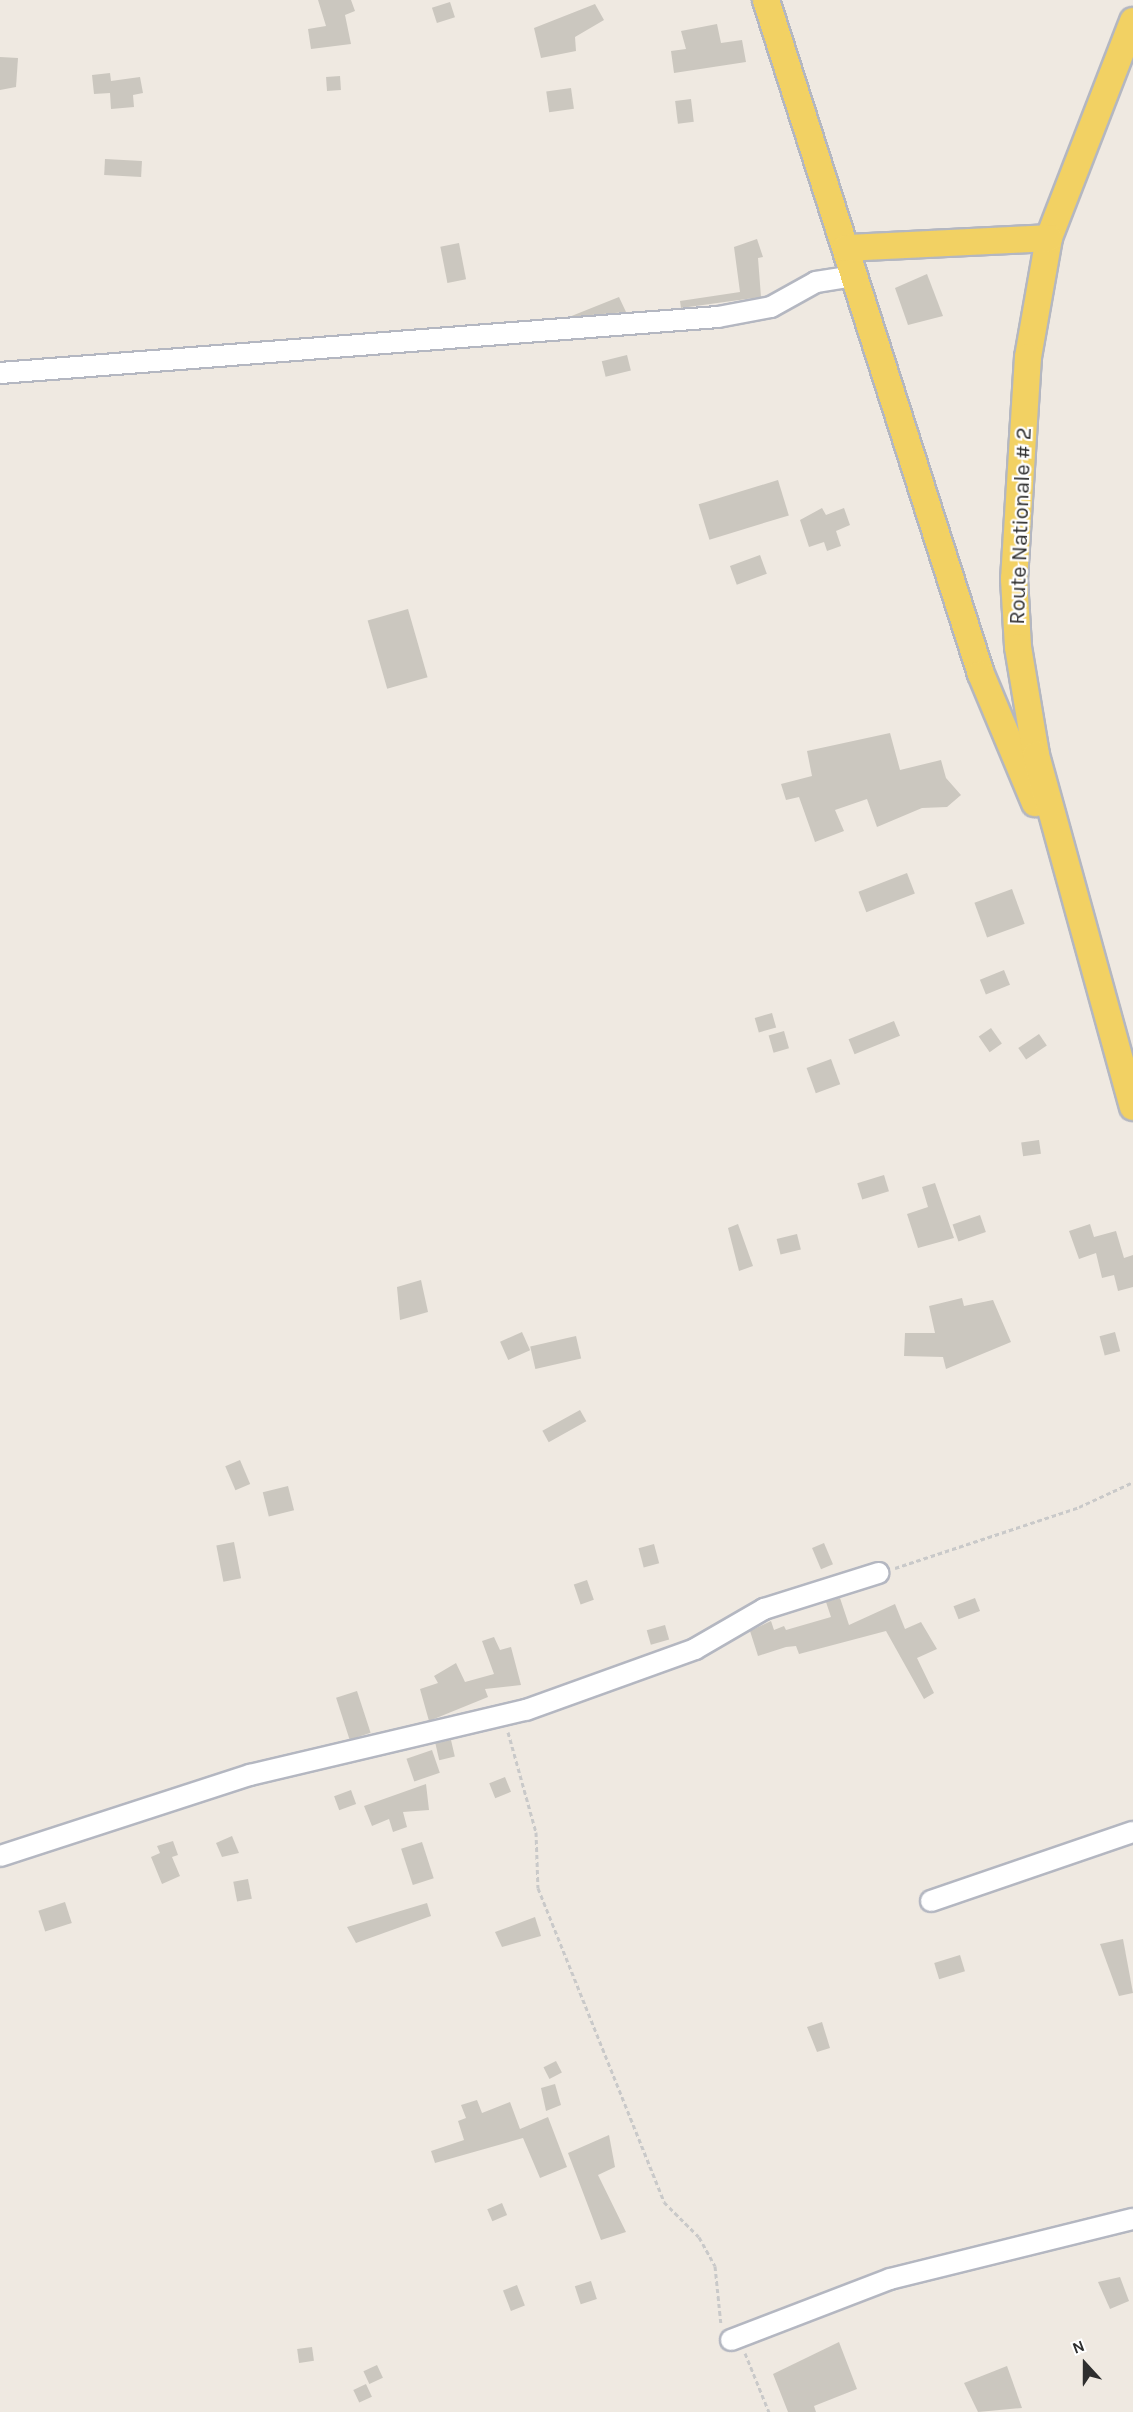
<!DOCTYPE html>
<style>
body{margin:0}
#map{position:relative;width:1133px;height:2412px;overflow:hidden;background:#efe9e1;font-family:Karla,sans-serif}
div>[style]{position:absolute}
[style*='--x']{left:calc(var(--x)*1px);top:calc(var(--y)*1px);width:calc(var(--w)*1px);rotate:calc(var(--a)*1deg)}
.building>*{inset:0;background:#cbc7bf;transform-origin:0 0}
.path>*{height:3px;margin-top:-1.5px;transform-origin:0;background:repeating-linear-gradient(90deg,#c9c9c9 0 4.5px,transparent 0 7.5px)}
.roads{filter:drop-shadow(2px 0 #b4b7c1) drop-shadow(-2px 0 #b4b7c1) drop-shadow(0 2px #b4b7c1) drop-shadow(0 -2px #b4b7c1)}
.minor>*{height:20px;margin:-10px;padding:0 10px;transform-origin:10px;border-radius:10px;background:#fff}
.major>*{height:26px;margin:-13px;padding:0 13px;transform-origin:13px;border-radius:13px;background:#f2d163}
span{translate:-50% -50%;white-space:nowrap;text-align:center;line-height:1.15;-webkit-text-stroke:4.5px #fff;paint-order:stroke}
.street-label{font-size:22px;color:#2e2e2e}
.north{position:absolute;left:1055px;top:2334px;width:60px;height:60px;-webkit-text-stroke:4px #fff;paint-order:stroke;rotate:339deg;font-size:16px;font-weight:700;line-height:24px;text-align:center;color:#2e2e2e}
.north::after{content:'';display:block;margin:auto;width:21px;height:27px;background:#2e2e2e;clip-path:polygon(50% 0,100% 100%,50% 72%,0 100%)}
</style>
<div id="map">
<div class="building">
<i style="clip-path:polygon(318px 0,351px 0,355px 11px,345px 15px,351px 44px,311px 49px,308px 29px,326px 26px)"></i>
<i style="left:450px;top:2px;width:16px;height:19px;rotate:72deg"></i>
<i style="clip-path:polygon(595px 4px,604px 20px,575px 37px,576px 51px,541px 58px,534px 28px)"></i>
<i style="clip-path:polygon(717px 24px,721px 43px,742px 40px,746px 62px,674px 73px,671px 51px,686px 49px,681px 31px)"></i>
<i style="clip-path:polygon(0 57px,18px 58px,16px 87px,0 90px)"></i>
<i style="clip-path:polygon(110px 73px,111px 81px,140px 77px,143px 93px,133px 95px,134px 107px,111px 109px,110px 93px,94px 94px,92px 75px)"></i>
<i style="left:340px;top:76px;width:14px;height:14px;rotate:86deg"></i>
<i style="left:571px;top:88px;width:21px;height:25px;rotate:82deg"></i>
<i style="left:691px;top:99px;width:23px;height:16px;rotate:83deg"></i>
<i style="left:105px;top:159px;width:37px;height:16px;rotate:3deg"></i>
<i style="clip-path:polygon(757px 239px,763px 257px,758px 258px,761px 297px,681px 308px,680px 301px,740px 292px,734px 247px)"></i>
<i style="left:459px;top:243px;width:37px;height:19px;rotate:79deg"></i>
<i style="clip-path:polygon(927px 274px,943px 316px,908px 325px,895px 288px)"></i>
<i style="clip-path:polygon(619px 297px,626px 312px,569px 317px)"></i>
<i style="left:627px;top:355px;width:16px;height:26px;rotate:76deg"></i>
<i style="left:778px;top:480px;width:37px;height:83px;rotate:73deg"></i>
<i style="clip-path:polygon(822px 508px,826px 515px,844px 508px,850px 525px,836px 531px,841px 546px,827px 551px,824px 542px,809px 547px,800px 520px)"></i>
<i style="left:760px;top:555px;width:20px;height:32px;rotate:70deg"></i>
<i style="left:408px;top:609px;width:71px;height:42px;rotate:74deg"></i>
<i style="clip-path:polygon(890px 733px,900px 770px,941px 760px,946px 778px,961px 795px,947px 807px,922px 808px,877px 827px,867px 799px,835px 810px,844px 831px,815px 842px,799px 797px,786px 800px,781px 784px,812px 776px,807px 751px)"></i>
<i style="left:907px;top:873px;width:22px;height:52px;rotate:69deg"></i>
<i style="left:1012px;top:889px;width:37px;height:40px;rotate:70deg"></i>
<i style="left:1004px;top:970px;width:16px;height:26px;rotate:68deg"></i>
<i style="left:772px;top:1013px;width:15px;height:18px;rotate:74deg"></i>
<i style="left:894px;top:1021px;width:16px;height:49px;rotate:68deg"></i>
<i style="left:991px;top:1028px;width:19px;height:15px;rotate:55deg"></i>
<i style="left:784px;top:1031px;width:18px;height:16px;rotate:74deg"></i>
<i style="left:1039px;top:1034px;width:14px;height:25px;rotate:56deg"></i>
<i style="left:831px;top:1059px;width:27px;height:26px;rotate:70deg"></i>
<i style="left:1039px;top:1140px;width:14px;height:18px;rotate:82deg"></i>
<i style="left:884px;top:1175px;width:17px;height:28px;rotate:73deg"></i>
<i style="clip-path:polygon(935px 1183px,954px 1238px,918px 1248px,907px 1214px,928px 1207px,922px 1187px)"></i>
<i style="left:980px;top:1215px;width:18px;height:29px;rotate:71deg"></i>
<i style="clip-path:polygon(738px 1224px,753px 1266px,739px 1271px,728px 1228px)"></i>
<i style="clip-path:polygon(1090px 1224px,1094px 1237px,1116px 1231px,1124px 1258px,1133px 1255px,1133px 1287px,1118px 1291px,1114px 1275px,1102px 1278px,1096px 1253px,1079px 1259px,1069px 1231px)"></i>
<i style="left:797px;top:1234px;width:16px;height:21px;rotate:76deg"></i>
<i style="clip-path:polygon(421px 1280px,428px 1312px,400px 1320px,397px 1287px)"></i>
<i style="clip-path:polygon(962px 1298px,964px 1306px,993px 1300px,1011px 1342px,946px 1369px,943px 1357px,904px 1356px,905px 1333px,935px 1333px,929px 1306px)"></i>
<i style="left:522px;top:1332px;width:20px;height:24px;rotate:66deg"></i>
<i style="left:1115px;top:1332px;width:20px;height:16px;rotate:75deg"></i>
<i style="left:576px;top:1336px;width:23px;height:47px;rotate:77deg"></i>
<i style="left:580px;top:1410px;width:13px;height:43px;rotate:61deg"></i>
<i style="left:240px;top:1460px;width:26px;height:16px;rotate:67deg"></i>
<i style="left:288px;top:1486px;width:25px;height:26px;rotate:76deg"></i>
<i style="left:234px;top:1542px;width:37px;height:18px;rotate:79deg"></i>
<i style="left:824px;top:1543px;width:23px;height:13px;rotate:67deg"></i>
<i style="left:654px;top:1544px;width:20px;height:16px;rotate:75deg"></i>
<i style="left:587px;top:1580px;width:21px;height:14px;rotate:71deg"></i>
<i style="clip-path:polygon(840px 1598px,849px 1625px,895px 1604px,905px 1629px,921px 1622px,937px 1649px,917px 1658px,934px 1693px,924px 1699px,886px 1631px,799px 1654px,796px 1646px,786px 1647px,758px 1656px,750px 1631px,771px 1621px,774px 1630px,784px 1626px,786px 1630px,831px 1617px,826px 1602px)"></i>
<i style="left:975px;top:1598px;width:14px;height:23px;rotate:69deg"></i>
<i style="left:665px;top:1625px;width:15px;height:19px;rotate:74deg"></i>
<i style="clip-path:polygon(494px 1637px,500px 1650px,511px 1647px,521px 1685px,485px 1689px,488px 1697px,429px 1721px,420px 1689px,438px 1683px,434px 1676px,456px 1663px,465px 1682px,494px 1674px,482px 1641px)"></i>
<i style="left:357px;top:1691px;width:44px;height:22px;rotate:72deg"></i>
<i style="left:451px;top:1740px;width:17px;height:16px;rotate:77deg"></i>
<i style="left:432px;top:1750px;width:24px;height:27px;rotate:71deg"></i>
<i style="left:505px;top:1777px;width:16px;height:17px;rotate:68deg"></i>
<i style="clip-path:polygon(426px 1784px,429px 1810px,403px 1812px,407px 1827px,393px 1832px,389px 1819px,372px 1826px,364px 1806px)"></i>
<i style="left:351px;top:1790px;width:15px;height:18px;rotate:70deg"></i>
<i style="clip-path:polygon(232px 1836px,239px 1853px,222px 1857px,216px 1843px)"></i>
<i style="clip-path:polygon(173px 1841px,178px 1855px,172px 1857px,180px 1876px,162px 1884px,151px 1857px,160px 1853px,157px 1846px)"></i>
<i style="left:422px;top:1842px;width:38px;height:22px;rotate:72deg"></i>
<i style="left:248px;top:1879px;width:20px;height:15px;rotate:79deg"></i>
<i style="left:65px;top:1902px;width:22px;height:28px;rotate:72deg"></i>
<i style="clip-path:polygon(427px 1903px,431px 1916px,356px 1943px,347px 1927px)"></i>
<i style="clip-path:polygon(535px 1917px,541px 1936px,502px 1947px,495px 1932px)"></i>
<i style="clip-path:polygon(1123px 1939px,1133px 1993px,1119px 1996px,1100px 1944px)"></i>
<i style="left:960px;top:1955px;width:17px;height:27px;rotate:73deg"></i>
<i style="clip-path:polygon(822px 2022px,830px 2048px,817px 2052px,807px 2027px)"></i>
<i style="left:556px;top:2061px;width:13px;height:14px;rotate:63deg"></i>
<i style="clip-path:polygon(555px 2084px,561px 2105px,546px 2111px,541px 2088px)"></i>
<i style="clip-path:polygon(477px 2100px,482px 2113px,510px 2102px,520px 2129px,548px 2117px,567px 2167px,540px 2178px,523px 2138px,435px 2163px,431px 2151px,464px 2140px,458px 2121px,466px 2118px,461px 2105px)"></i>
<i style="clip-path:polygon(609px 2135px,615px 2167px,598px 2175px,626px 2232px,601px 2240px,568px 2153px)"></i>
<i style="left:502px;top:2203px;width:13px;height:16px;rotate:67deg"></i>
<i style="clip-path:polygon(1120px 2277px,1129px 2301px,1110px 2309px,1098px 2282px)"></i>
<i style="left:591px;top:2281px;width:19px;height:17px;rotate:72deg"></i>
<i style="left:517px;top:2285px;width:22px;height:15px;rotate:69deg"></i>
<i style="clip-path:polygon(839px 2342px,857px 2389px,814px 2406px,816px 2412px,788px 2412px,773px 2374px)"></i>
<i style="left:312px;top:2347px;width:14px;height:15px;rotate:82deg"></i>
<i style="left:377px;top:2365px;width:14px;height:15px;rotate:65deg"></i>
<i style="clip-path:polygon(1007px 2366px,1022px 2408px,978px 2412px,964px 2383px)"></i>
<i style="left:366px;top:2384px;width:14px;height:14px;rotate:65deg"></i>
</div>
<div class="path">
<i style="--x:895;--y:1568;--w:194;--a:-18.3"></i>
<i style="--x:1079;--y:1507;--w:60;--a:-24.8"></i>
<i style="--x:508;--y:1732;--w:104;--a:74.4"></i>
<i style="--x:536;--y:1832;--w:56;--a:88"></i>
<i style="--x:538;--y:1888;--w:338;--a:68.1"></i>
<i style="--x:664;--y:2202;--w:49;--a:45"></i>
<i style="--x:699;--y:2237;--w:33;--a:61"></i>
<i style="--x:715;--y:2266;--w:59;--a:84.2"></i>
<i style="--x:745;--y:2353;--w:64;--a:67.9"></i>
</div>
<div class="roads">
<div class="minor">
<i style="--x:0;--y:373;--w:720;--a:-4.46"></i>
<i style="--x:718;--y:317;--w:54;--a:-10.7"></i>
<i style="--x:771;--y:307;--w:51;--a:-29.1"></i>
<i style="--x:816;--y:282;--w:39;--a:-9"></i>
<i style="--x:0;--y:1856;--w:263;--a:-18"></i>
<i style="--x:250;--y:1775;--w:284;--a:-13.3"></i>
<i style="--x:526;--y:1710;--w:180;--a:-19.8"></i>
<i style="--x:695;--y:1649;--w:80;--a:-30.1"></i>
<i style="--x:764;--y:1609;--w:120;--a:-17.5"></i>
<i style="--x:931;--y:1901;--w:213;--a:-18.9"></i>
<i style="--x:731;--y:2340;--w:170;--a:-21"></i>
<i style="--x:890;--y:2279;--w:250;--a:-13.9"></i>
</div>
<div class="major">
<i style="--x:766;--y:0;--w:707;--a:72.31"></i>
<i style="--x:981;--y:674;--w:140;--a:67.3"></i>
<i style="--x:1133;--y:21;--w:233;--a:111.2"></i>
<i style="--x:1049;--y:238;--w:121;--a:100"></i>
<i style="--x:1028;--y:357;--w:222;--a:93.6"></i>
<i style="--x:1014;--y:579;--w:68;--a:86.6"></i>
<i style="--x:1018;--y:647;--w:109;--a:80.5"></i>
<i style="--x:1036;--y:755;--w:365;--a:74.6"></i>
<i style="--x:846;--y:248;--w:203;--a:-2.8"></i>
</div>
</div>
<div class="street-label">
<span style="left:1021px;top:526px;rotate:-88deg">Route Nationale # 2</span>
</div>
<div class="north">N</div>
</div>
